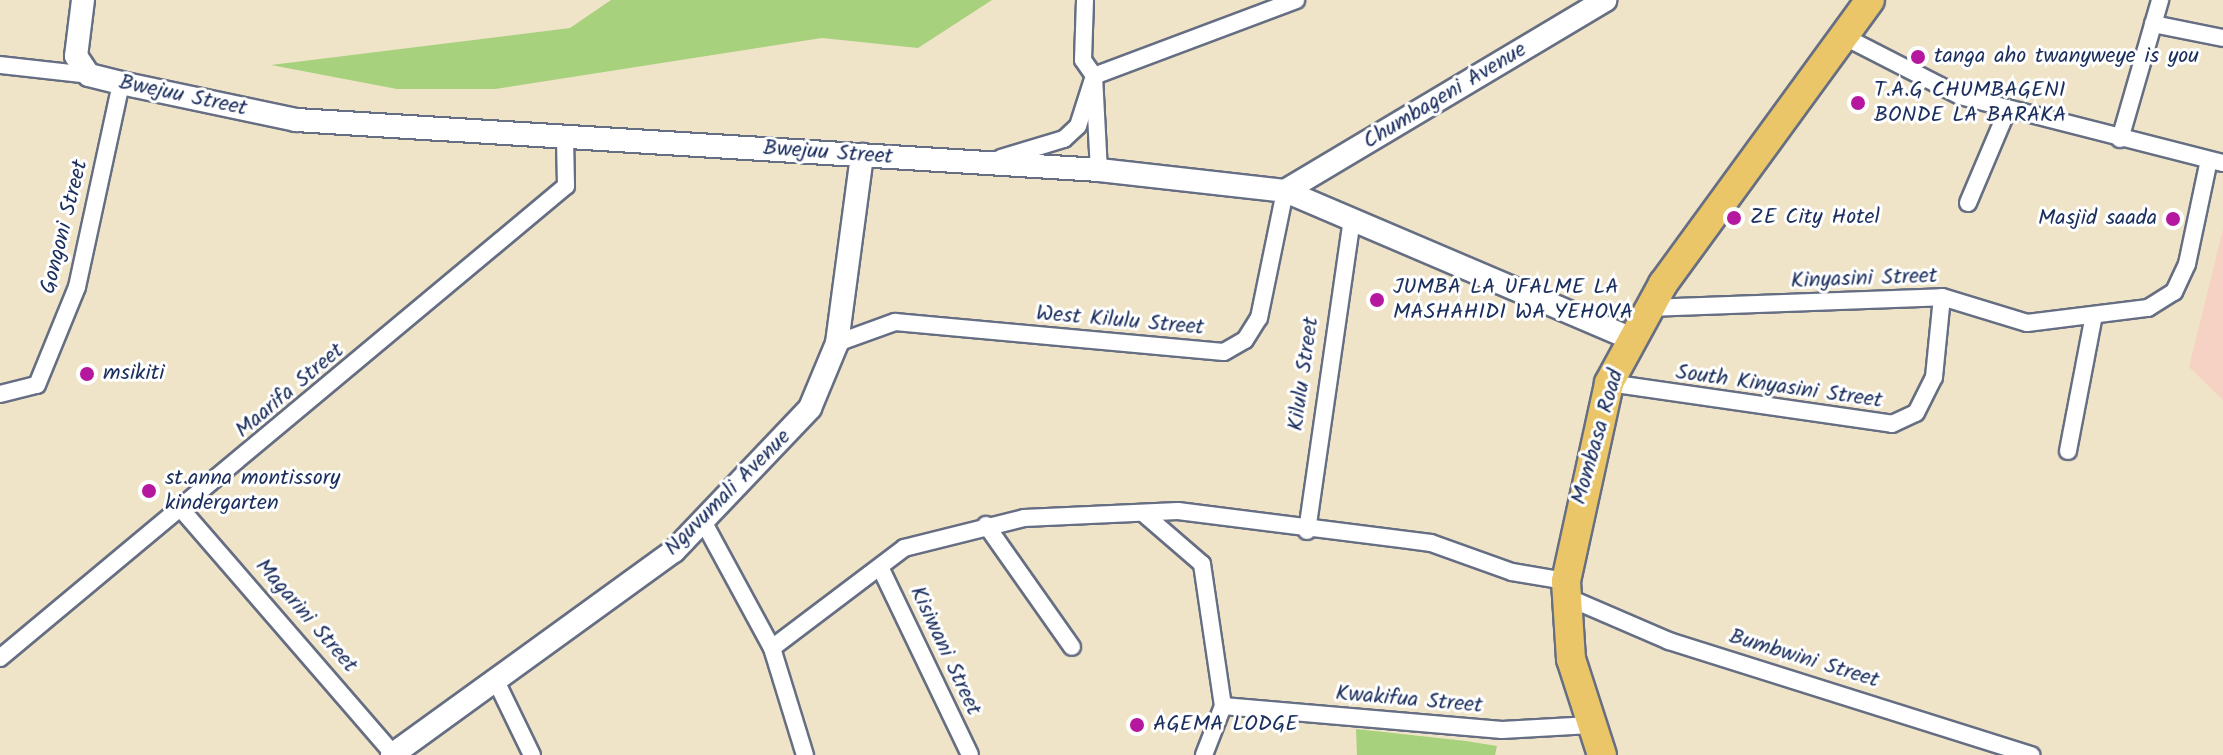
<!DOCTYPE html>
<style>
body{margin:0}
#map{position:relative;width:2223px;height:755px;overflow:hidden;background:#f0e4c8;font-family:Kalam,sans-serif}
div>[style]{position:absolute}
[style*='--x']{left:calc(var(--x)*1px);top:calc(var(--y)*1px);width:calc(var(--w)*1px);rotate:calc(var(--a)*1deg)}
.built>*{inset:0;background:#f5d2c3}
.green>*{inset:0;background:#a7d17d}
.roads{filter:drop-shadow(2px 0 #666e83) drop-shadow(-2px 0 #666e83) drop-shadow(0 2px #666e83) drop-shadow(0 -2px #666e83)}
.minor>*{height:16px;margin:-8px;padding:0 8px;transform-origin:8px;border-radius:8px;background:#fff}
.tertiary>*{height:22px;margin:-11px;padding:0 11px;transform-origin:11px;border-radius:11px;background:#fff}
.trunk>*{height:28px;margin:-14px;padding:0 14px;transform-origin:14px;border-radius:14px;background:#eac669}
.dots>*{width:22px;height:22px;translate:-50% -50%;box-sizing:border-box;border:4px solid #fff;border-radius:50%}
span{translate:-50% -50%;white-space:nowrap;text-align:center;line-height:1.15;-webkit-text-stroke:6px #fff;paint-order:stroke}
.poi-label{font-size:22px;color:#1b2f5e}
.left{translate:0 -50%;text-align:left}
.right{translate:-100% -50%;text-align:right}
.street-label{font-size:22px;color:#1b2f5e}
</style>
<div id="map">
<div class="built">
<i style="clip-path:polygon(2223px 229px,2223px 400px,2189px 367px)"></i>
</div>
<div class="green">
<i style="clip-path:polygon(611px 0,992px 0,918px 48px,822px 38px,495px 89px,397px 89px,271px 65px,570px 28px)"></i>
<i style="clip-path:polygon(1356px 729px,1466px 741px,1497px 746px,1495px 755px,1357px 755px)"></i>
</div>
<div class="roads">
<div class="minor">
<i style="--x:1085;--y:0;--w:60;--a:91.9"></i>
<i style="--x:1083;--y:60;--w:19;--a:55"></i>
<i style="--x:1094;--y:76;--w:94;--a:87"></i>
<i style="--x:2153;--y:24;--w:71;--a:11.3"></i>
<i style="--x:1843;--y:36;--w:131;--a:27.1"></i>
<i style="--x:1960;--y:96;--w:271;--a:14.3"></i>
<i style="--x:0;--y:65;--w:90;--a:6.4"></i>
<i style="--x:2120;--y:139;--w:145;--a:-73.9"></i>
<i style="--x:1001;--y:158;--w:66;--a:-16.8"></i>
<i style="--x:1064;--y:139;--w:19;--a:-43"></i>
<i style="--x:1078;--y:126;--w:52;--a:-72.3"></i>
<i style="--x:1094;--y:76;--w:216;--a:-20.6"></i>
<i style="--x:1968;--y:203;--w:100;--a:-67"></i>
<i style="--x:1648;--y:308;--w:294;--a:-2.1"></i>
<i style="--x:1942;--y:297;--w:89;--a:17"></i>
<i style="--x:2027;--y:323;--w:122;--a:-7.1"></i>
<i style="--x:2148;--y:308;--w:31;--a:-32"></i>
<i style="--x:2174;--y:292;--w:31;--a:-65"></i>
<i style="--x:2187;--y:264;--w:106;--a:-78.1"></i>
<i style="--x:837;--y:343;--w:62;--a:-19.9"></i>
<i style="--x:895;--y:322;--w:330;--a:5.2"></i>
<i style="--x:1224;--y:352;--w:24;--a:-30"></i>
<i style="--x:1245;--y:340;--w:26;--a:-58"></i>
<i style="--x:1259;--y:318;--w:130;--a:-78.4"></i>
<i style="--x:1609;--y:383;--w:286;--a:8.2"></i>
<i style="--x:1892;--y:424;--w:26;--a:-25"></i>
<i style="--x:1916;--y:413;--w:40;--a:-63.4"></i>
<i style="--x:1934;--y:377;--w:80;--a:-84.3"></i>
<i style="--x:0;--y:394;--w:38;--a:-14"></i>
<i style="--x:37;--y:385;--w:106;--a:-67.8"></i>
<i style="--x:77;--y:287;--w:209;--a:-77.8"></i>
<i style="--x:2068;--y:451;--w:133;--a:-79.2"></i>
<i style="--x:182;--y:510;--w:323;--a:49.1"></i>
<i style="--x:1143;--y:513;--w:78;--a:40.8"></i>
<i style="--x:1202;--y:564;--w:144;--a:81.6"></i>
<i style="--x:1223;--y:706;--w:53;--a:111.2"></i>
<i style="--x:703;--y:521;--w:145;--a:61.5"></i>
<i style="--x:772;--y:648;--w:112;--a:72.9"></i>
<i style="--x:986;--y:525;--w:149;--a:54.8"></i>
<i style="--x:1307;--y:531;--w:310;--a:-81.8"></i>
<i style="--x:880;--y:567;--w:208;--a:64.4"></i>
<i style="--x:1567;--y:597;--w:111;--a:23.3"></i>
<i style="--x:1669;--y:641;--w:380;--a:17.5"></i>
<i style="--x:772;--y:648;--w:166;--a:-37.1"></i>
<i style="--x:904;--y:548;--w:124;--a:-14"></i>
<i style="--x:1024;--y:518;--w:154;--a:-2.6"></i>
<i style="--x:1178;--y:511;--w:255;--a:7.2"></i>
<i style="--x:1431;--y:543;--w:86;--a:19.7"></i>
<i style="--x:1512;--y:572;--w:55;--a:9.5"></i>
<i style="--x:0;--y:658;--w:737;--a:-39.83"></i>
<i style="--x:566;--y:186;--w:49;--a:-91.2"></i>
<i style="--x:497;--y:683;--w:80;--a:64.1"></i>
<i style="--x:1223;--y:706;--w:280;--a:4.9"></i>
<i style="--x:1502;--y:730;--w:89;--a:-3.2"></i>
</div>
<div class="tertiary">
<i style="--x:83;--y:0;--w:56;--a:97.1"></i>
<i style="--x:76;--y:56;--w:23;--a:56"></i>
<i style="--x:89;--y:75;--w:33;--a:14"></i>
<i style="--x:121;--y:83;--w:179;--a:11.9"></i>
<i style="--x:296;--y:120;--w:805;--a:3.56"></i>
<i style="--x:1099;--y:170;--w:187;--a:6.4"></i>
<i style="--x:1285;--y:191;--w:375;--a:23.1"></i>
<i style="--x:1285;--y:191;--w:373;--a:-30.8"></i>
<i style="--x:392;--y:755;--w:348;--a:-35.9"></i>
<i style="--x:674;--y:551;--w:197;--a:-46.4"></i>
<i style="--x:810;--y:408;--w:70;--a:-67.4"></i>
<i style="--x:837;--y:343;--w:190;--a:-82.4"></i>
</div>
<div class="trunk">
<i style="--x:1602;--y:755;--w:101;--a:-107.9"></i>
<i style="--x:1571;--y:659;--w:78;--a:-93.7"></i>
<i style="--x:1566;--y:581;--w:203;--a:-77.7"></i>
<i style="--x:1609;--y:383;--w:113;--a:-61.4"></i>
<i style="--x:1663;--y:284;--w:351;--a:-53.9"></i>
</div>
</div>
<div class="dots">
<i style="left:1918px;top:57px;background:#b5179e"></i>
<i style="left:1858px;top:103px;background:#b5179e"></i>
<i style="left:1734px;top:218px;background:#b5179e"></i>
<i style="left:2173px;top:219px;background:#b5179e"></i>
<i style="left:1377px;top:300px;background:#b5179e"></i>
<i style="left:87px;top:374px;background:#b5179e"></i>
<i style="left:149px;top:491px;background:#b5179e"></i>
<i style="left:1137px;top:725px;background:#b5179e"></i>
</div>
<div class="poi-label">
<span class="left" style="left:1934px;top:57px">tanga aho twanyweye is you</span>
<span class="left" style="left:1874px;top:103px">T.A.G CHUMBAGENI<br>BONDE LA BARAKA</span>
<span class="left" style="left:1750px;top:218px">ZE City Hotel</span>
<span class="right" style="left:2157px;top:219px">Masjid saada</span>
<span class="left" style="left:1393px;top:300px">JUMBA LA UFALME LA<br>MASHAHIDI WA YEHOVA</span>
<span class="left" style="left:103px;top:374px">msikiti</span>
<span class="left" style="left:165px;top:491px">st.anna montissory<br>kindergarten</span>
<span class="left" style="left:1153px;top:725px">AGEMA LODGE</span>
</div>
<div class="street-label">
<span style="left:183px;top:96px;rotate:12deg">Bwejuu Street</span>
<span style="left:1445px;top:96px;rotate:-31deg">Chumbageni Avenue</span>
<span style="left:828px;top:153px;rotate:4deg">Bwejuu Street</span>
<span style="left:65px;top:227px;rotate:-76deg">Gongoni Street</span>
<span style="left:1864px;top:279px;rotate:-2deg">Kinyasini Street</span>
<span style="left:1120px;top:321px;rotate:5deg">West Kilulu Street</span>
<span style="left:1304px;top:374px;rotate:-82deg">Kilulu Street</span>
<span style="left:1779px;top:387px;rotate:8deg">South Kinyasini Street</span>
<span style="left:290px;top:391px;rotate:-40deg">Maarifa Street</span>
<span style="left:1598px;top:437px;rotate:-74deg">Mombasa Road</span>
<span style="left:728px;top:493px;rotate:-45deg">Nguvumali Avenue</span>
<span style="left:306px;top:616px;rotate:49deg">Magarini Street</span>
<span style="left:945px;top:651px;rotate:65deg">Kisiwani Street</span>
<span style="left:1804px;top:659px;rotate:17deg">Bumbwini Street</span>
<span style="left:1409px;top:700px;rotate:5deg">Kwakifua Street</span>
</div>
</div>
